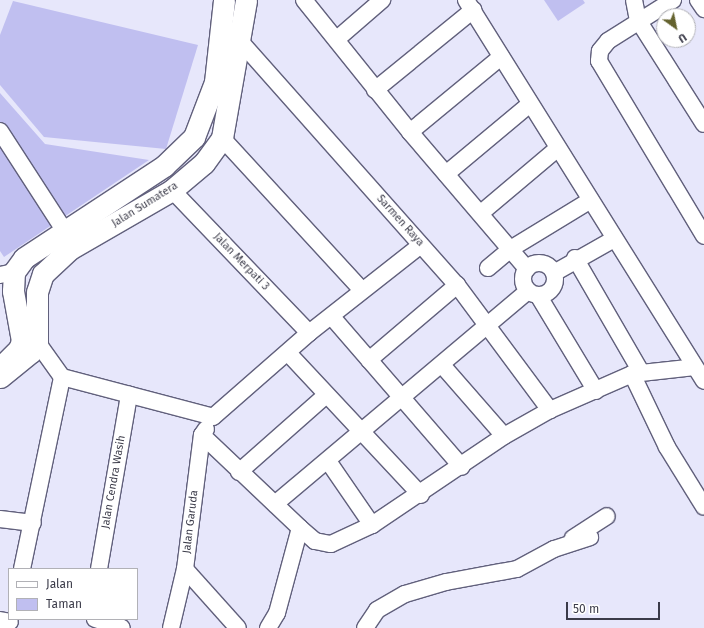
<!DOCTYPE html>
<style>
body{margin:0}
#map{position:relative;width:704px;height:628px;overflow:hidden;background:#e7e7fb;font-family:"Fira Sans",sans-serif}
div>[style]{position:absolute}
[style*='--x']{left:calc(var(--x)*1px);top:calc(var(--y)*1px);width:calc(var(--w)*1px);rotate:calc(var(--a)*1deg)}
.green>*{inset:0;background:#c0bff0}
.roads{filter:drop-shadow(1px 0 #61607c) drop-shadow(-1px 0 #61607c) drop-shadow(0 1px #61607c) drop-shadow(0 -1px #61607c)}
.minor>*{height:16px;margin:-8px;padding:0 8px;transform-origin:8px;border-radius:8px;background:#fff}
.minor>.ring{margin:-8px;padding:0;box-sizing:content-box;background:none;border:16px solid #fff;border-radius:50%}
.major>*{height:21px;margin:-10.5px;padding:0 10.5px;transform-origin:10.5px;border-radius:10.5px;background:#fff}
span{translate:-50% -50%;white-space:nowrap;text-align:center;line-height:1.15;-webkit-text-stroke:4px #fff;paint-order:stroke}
.street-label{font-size:11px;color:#3b3b49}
.legend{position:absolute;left:8px;top:568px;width:130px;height:52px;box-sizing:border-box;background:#fff;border:1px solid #b1b1b6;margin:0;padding:5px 7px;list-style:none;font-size:12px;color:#3b3b49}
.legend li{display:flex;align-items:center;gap:8px;height:20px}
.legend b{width:20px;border:1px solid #b1b1b6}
.north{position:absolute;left:656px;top:8px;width:40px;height:40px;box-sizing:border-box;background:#fff;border:1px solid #b1b1b6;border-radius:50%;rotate:147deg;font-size:11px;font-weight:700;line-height:16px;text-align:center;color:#3b3b49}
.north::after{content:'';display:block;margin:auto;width:14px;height:18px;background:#64622e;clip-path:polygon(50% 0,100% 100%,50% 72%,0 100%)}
.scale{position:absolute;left:566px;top:602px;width:94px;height:18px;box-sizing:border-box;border:2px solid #3b3b49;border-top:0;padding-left:5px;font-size:12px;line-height:14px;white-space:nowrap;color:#3b3b49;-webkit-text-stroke:3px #fff;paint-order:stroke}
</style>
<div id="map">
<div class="green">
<i style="clip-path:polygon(544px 0,583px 0,585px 3px,558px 21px)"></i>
<i style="clip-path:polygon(13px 1px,198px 45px,166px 149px,44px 137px,0 85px,0 35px)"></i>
<i style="clip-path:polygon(0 93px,45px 144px,149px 160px,4px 257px,0 251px)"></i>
</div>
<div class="roads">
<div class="minor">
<i style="--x:304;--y:0;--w:169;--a:51.2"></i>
<i style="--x:410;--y:132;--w:180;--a:49.5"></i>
<i style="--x:466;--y:0;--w:449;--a:58"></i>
<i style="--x:634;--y:0;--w:20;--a:79"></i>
<i style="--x:638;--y:20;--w:123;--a:57.6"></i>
<i style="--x:673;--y:0;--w:77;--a:147.8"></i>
<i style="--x:608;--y:41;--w:13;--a:129"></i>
<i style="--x:600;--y:51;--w:10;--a:96"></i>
<i style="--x:599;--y:61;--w:204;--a:59"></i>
<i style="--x:698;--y:0;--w:11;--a:56"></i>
<i style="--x:337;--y:39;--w:60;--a:-40.9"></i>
<i style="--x:240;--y:41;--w:327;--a:48.4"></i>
<i style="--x:457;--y:285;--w:156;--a:53.4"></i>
<i style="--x:375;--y:90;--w:127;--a:-39.2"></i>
<i style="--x:0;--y:131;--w:118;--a:57.1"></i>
<i style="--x:410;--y:132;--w:118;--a:-39.5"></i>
<i style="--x:222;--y:138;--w:207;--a:47.4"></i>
<i style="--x:446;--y:174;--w:109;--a:-39.8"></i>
<i style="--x:172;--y:190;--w:198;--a:46.2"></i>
<i style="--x:481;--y:213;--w:99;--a:-40.1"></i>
<i style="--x:575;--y:258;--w:132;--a:59.9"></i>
<i class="ring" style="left:523px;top:263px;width:16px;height:16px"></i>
<i style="--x:488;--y:268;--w:31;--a:-40"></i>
<i style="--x:512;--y:248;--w:92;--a:-31.3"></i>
<i style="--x:554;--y:273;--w:69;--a:-29.5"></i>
<i style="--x:0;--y:275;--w:14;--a:-12"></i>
<i style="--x:538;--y:295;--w:112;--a:58.9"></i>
<i style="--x:332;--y:317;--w:198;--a:49.1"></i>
<i style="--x:37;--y:342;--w:43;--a:54.5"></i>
<i style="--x:62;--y:377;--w:156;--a:14.8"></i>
<i style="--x:213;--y:417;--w:128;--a:-41.2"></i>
<i style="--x:309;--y:333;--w:142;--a:-38.2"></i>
<i style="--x:289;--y:354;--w:193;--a:46.9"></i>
<i style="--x:369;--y:360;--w:116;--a:-40.4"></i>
<i style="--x:442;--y:365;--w:94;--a:48.9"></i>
<i style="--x:632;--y:374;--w:81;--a:64.4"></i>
<i style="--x:667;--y:447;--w:70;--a:58.3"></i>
<i style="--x:202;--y:435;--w:135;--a:43.5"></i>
<i style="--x:300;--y:528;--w:20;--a:41"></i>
<i style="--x:315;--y:541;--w:16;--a:11"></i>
<i style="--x:331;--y:544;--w:45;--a:-24.9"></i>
<i style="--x:372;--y:525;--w:159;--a:-34"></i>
<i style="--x:504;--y:436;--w:53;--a:-29.5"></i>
<i style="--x:550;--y:410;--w:90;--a:-23.7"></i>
<i style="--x:632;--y:374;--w:63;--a:-6.3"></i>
<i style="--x:328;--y:461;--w:78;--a:55.5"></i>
<i style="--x:239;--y:472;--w:116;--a:-41.5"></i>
<i style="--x:275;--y:504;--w:331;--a:-40.1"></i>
<i style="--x:0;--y:519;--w:33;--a:7"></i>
<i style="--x:573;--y:538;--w:40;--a:-32.9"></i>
<i style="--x:22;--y:569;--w:196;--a:-78.2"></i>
<i style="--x:99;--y:569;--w:177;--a:-80.2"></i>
<i style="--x:185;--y:569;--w:79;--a:48.1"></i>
<i style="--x:95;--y:619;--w:28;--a:18"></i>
<i style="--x:0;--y:620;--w:10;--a:11"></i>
<i style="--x:171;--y:628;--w:61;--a:-76.7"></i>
<i style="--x:185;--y:569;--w:135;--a:-82.8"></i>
<i style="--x:202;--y:435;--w:7;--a:-56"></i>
<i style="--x:268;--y:628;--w:17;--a:-59"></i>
<i style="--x:277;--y:613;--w:88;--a:-74.9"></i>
<i style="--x:365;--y:628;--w:22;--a:-56"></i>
<i style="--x:377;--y:610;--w:32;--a:-30"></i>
<i style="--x:405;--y:594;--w:43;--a:-16.3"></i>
<i style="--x:446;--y:582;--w:72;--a:-10.4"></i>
<i style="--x:517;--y:569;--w:42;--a:-28.4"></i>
<i style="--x:554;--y:549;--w:38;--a:-18"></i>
</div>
<div class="major">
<i style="--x:7;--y:361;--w:17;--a:-45"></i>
<i style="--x:19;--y:349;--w:9;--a:-69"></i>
<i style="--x:22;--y:341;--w:51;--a:-100.2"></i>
<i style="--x:13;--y:291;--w:19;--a:-87"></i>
<i style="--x:14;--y:272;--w:17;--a:-54"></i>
<i style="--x:24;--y:258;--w:168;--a:-33.3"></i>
<i style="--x:164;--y:166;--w:42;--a:-44"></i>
<i style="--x:194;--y:137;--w:59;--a:-69.1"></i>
<i style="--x:215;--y:82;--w:82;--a:-83.7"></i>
<i style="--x:0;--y:377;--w:40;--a:-39"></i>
<i style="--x:31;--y:352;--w:12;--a:-59"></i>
<i style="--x:37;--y:342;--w:50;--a:-90"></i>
<i style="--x:37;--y:292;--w:19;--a:-72"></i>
<i style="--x:43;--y:274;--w:37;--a:-43"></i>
<i style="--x:70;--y:249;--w:118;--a:-30"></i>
<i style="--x:172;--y:190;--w:42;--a:-40.2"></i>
<i style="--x:204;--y:163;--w:31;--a:-54"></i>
<i style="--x:222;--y:138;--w:140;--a:-80.1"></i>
</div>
</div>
<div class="street-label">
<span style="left:145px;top:205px;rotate:-32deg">Jalan Sumatera</span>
<span style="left:400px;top:221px;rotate:48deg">Sarmen Raya</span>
<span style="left:241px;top:262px;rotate:46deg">Jalan Merpati 3</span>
<span style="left:114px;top:482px;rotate:-80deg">Jalan Cendra Wasih</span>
<span style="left:191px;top:522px;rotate:-83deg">Jalan Garuda</span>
</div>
<ul class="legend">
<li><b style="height:5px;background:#fff"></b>Jalan</li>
<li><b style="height:11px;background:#c0bff0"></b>Taman</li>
</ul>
<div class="north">U</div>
<div class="scale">50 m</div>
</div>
